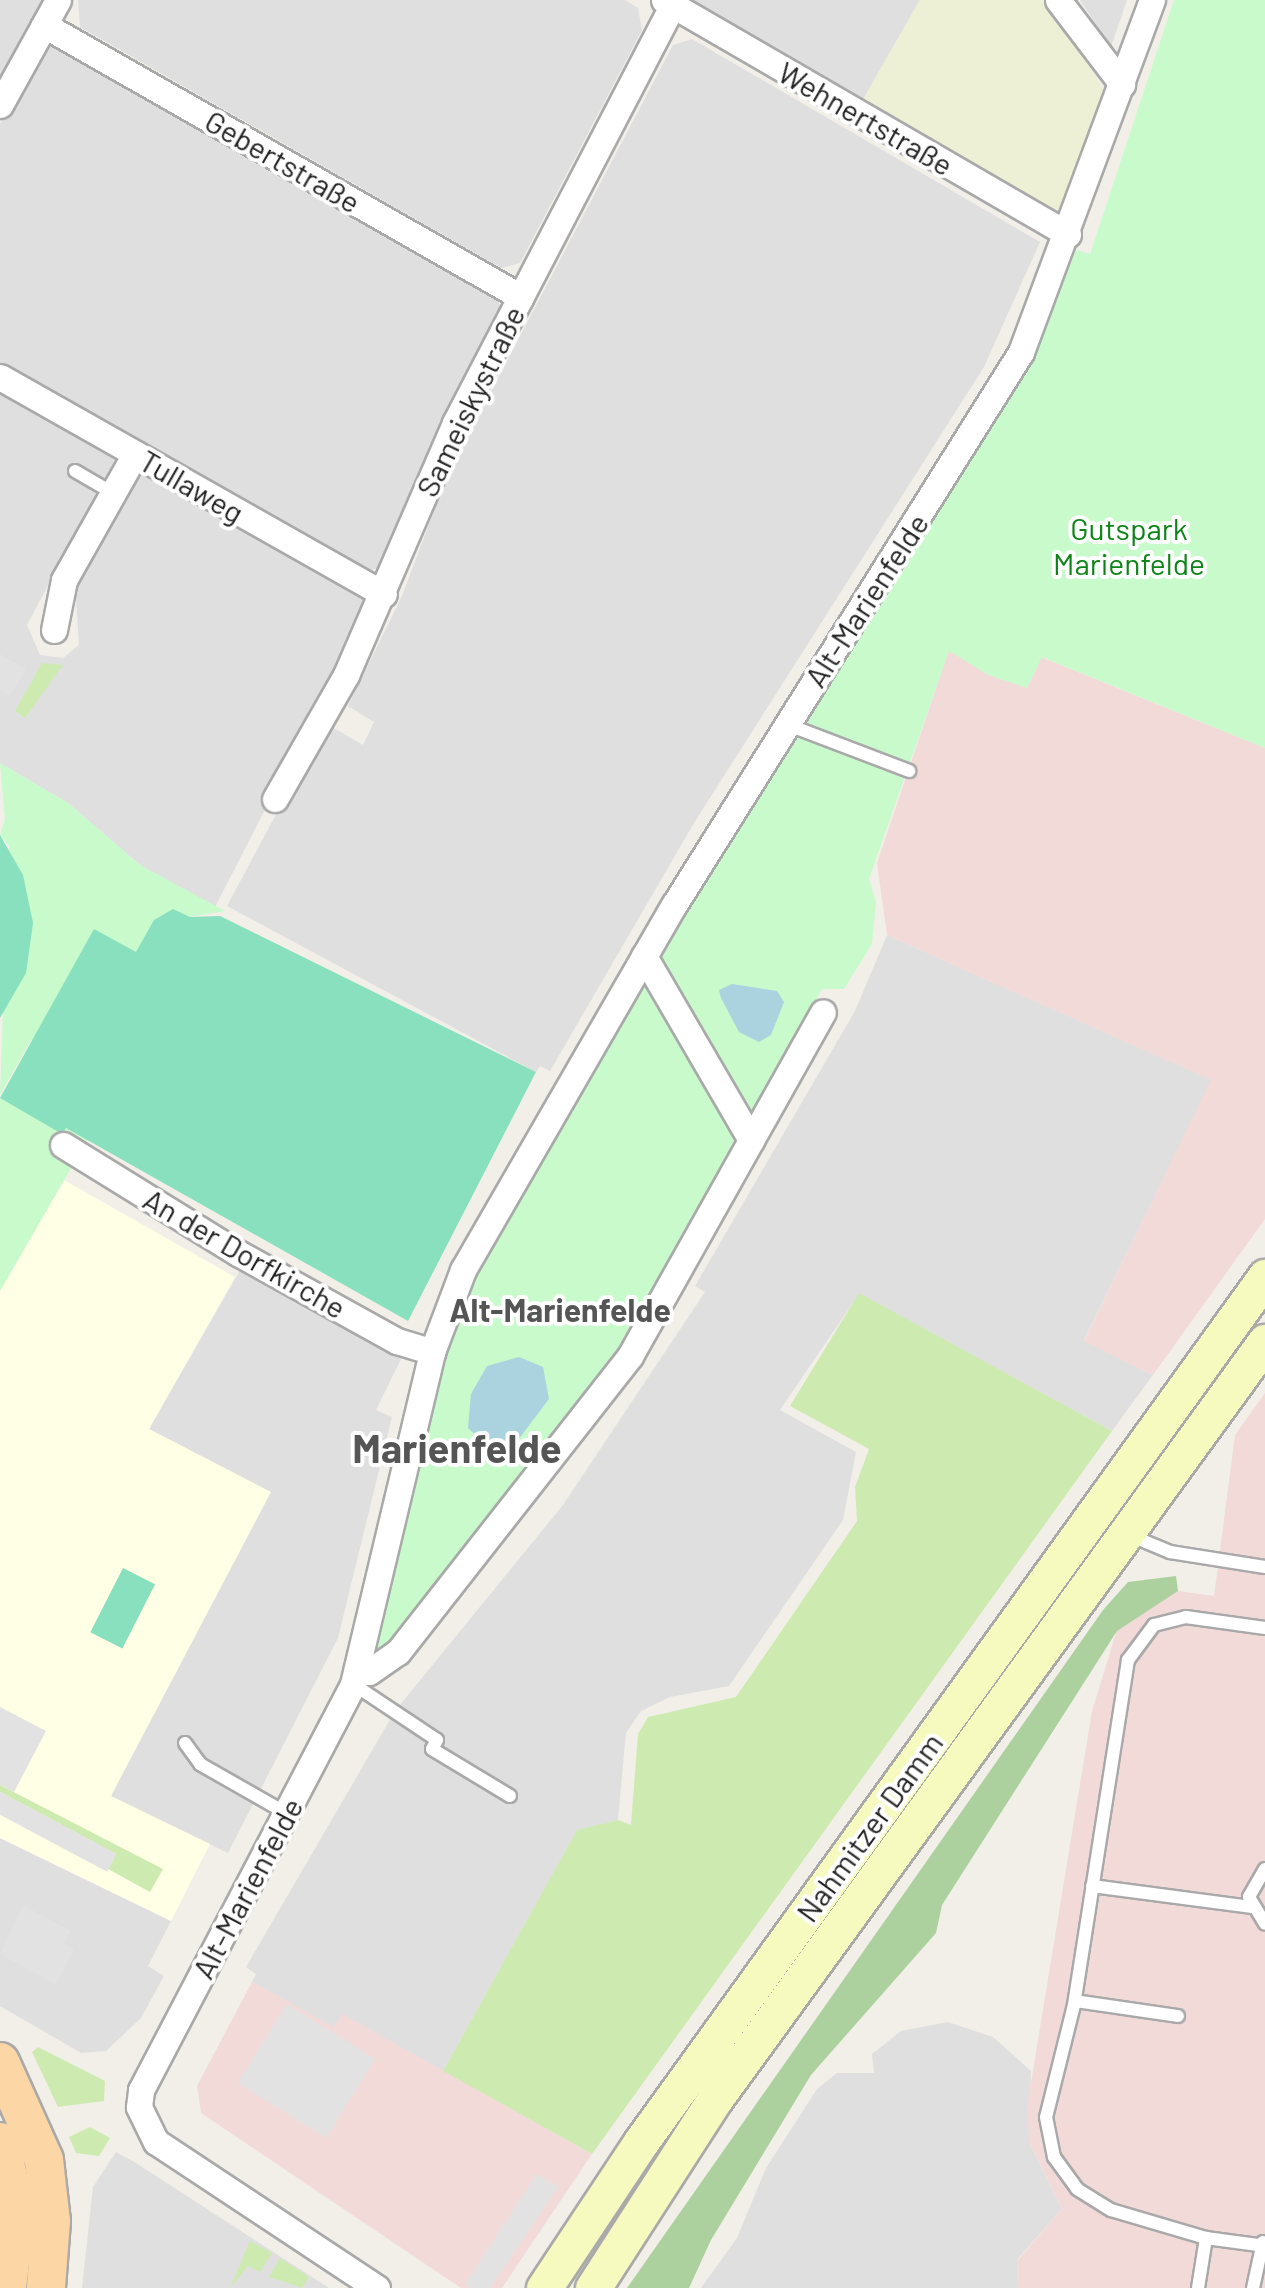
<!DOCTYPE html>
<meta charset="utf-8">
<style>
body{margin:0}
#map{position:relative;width:1265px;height:2288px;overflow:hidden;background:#f2efe9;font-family:Barlow,sans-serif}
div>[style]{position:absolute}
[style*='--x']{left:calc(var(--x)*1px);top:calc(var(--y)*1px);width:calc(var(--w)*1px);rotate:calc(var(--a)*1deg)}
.residential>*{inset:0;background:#e0dfdf}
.commercial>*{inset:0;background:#f2dad9}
.education>*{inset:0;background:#ffffe5}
.farmland>*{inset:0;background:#eef0d5}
.grass>*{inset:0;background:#cdebb0}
.forest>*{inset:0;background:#add19e}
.park>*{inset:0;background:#c8facc}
.pitch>*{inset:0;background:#88e0be;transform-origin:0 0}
.parking>*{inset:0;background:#e2e2e2;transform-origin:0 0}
.water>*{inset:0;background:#aad3df}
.roads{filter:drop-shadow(2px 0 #a9a9a9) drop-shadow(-2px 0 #a9a9a9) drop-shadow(0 2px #a9a9a9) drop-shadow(0 -2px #a9a9a9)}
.lane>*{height:12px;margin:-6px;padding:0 6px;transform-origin:6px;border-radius:6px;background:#fff}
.street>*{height:25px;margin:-12.5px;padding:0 12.5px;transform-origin:12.5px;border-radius:12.5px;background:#fff}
.secondary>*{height:35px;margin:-17.5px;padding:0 17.5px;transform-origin:17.5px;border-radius:17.5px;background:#f7fabf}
.primary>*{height:38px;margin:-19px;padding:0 19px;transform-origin:19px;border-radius:19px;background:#fcd6a4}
span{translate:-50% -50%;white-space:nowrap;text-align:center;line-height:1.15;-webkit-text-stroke:8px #fff;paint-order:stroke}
.street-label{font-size:30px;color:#222}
.park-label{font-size:30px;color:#0c8416}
.neighbourhood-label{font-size:32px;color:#555;font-weight:700}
.district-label{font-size:40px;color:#555;font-weight:700}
</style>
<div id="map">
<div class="residential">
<i style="clip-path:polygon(0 0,47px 0,0 84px)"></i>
<i style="clip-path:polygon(78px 0,625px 0,638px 8px,642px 30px,520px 263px,501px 268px,80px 27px)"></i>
<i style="clip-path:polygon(683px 0,920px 0,861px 103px)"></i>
<i style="clip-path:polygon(1080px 0,1127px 0,1111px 47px)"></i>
<i style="clip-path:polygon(692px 39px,1040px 242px,984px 367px,694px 823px,550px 1071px,540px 1066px,536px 1072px,227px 906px,325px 723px,363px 745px,374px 722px,348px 706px,402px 596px,449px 471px,673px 45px)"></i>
<i style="clip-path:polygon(53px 44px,498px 299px,501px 310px,382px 567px,365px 572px,0 367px,0 124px,41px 50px)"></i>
<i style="clip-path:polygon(0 387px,116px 457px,27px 625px,40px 655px,63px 658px,79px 645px,75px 586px,142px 472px,362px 599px,362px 621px,215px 907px,140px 865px,68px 803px,0 763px)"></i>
<i style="clip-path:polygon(887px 935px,1212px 1080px,1084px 1340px,1153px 1375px,1112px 1431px,859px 1294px,780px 1410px,856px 1452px,843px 1520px,729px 1686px,670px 1697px,641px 1711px,626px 1733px,618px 1820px,577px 1831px,443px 2071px,342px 2015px,334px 2028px,252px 1982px,256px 1974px,246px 1967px,395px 1711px,563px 1505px,705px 1292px,695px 1286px,855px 1011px)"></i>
<i style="clip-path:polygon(242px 1267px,404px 1353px,376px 1410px,392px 1417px,338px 1638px,228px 1853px,110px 1796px,270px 1492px,149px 1429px)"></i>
<i style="clip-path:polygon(0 1838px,171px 1921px,148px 1966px,164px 1976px,141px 2018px,106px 2051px,81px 2053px,0 2006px)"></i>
<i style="clip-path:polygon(948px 2022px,993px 2037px,1031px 2071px,1029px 2142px,1062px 2209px,1017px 2260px,1018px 2288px,701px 2288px,737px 2238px,766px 2168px,817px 2089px,837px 2073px,874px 2073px,872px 2054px,901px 2031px)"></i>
<i style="clip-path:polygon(116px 2152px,136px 2163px,329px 2288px,82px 2288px,93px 2187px)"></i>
</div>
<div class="commercial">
<i style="clip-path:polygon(949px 650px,1027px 688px,1041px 657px,1265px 748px,1265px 1219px,1153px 1375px,1084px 1341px,1211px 1080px,887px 935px,877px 863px)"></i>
<i style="clip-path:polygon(1265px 1393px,1265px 2288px,1018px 2288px,1017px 2261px,1062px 2209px,1029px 2142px,1027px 2107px,1092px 1711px,1117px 1630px,1178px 1591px,1214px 1596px,1235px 1435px)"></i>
<i style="clip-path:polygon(252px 1982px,334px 2027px,342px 2014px,592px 2154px,502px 2288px,461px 2288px,201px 2113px,197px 2086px)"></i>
</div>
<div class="education">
<i style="clip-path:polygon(64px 1180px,235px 1277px,149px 1429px,271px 1492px,111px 1796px,210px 1844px,171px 1921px,0 1838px,0 1291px)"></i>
</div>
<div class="farmland">
<i style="clip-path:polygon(920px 0,1049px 0,1106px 95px,1059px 216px,861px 103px)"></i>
</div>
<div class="grass">
<i style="clip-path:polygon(42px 663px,63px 665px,25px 718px,15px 711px)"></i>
<i style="clip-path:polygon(859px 1293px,1112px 1431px,592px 2154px,443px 2071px,577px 1830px,618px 1820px,631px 1825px,638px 1734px,648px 1717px,736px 1697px,857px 1521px,855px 1487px,869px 1449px,790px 1406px)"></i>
<i style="clip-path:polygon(0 1785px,163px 1869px,150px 1892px,108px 1869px,116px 1854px,0 1792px)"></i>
<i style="clip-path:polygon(38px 2047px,105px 2081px,104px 2101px,58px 2107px,32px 2052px)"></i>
<i style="clip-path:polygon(90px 2127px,110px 2138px,99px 2156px,76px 2153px,69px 2137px)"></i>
<i style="clip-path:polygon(640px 2163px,650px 2170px,569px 2288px,594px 2231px)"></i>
<i style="clip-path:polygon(250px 2241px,272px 2253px,260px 2272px,248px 2266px,230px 2288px)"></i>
<i style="clip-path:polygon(280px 2258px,309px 2277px,302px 2288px,269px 2277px)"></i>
</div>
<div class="forest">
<i style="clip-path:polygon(1176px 1576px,1178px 1591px,1117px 1631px,942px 1905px,936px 1933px,811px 2075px,711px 2240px,689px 2288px,627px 2288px,1103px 1610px,1128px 1582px)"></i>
</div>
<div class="park">
<i style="clip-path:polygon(1174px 0,1265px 0,1265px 748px,1042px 657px,1027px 688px,988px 675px,949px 651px,869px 879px,876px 902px,872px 944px,844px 989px,822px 989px,620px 1353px,389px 1645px,376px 1650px,445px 1343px,473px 1274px,702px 881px,1030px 358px,1074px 249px,1090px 254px)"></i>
<i style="clip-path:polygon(0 763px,68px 803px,140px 865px,225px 911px,189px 917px,73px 1063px,31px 1040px,0 1095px,9px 846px,0 835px,5px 819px)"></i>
<i style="clip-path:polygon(0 1098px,62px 1133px,66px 1128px,88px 1139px,0 1291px)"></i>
</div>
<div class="pitch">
<i style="clip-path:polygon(0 835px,23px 875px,33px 923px,26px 973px,0 1018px)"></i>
<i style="clip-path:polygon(173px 909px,190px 917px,220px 916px,536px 1072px,408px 1321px,66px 1128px,62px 1134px,0 1098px,94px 929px,136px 952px,154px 920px)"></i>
<i style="left:123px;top:1568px;width:36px;height:72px;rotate:27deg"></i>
</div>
<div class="parking">
<i style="clip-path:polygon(0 654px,26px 669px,10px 696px,0 690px)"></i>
<i style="clip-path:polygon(0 1707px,46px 1731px,14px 1792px,0 1785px)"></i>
<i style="left:0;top:1792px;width:132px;height:20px;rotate:28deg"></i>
<i style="clip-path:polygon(23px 1905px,71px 1931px,64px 1944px,74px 1950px,56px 1984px,0 1954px)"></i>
<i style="left:287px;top:2004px;width:104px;height:93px;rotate:32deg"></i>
<i style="clip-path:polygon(537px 2174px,558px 2187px,490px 2288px,471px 2288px,465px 2284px)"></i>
</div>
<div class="water">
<i style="clip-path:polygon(732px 984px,777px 991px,784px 1002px,771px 1035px,759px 1042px,739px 1032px,721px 998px,719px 990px)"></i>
<i style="clip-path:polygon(519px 1357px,543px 1367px,549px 1399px,515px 1444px,490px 1449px,468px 1428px,471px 1394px,487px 1366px)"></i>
</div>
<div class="roads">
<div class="lane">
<i style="--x:75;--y:471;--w:44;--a:30.1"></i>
<i style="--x:786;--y:724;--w:132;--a:20.9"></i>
<i style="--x:1127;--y:1534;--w:47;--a:22.7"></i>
<i style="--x:1170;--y:1552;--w:96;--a:9"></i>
<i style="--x:1265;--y:1628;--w:80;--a:-172.1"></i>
<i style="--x:1186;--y:1617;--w:33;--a:166"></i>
<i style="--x:1154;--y:1625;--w:44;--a:126.6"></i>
<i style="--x:1128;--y:1660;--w:349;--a:98.9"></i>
<i style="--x:1074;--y:2005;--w:115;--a:104"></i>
<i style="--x:1046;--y:2117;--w:41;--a:78.7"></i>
<i style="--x:1054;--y:2157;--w:39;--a:54"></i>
<i style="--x:1077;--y:2189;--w:40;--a:32"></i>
<i style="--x:1111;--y:2210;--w:99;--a:16.4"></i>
<i style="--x:1206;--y:2238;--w:60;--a:7.7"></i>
<i style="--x:353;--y:1684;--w:101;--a:33.7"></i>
<i style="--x:437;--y:1740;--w:10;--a:119"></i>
<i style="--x:432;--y:1749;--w:91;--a:31.1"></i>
<i style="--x:185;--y:1743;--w:26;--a:54"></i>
<i style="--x:200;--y:1764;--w:99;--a:29.7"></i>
<i style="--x:1265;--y:1869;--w:32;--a:120"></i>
<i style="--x:1249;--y:1897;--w:31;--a:59"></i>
<i style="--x:1092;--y:1886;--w:160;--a:7.5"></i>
<i style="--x:1075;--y:2001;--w:104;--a:8.3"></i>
<i style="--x:1198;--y:2288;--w:51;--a:-80.9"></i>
<i style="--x:1253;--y:2288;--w:47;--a:-77.7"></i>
</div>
<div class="street">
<i style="--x:664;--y:0;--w:467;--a:30.1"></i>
<i style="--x:1058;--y:0;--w:106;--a:52.7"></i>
<i style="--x:44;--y:25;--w:549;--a:29.69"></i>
<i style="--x:0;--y:105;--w:120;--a:-61.1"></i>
<i style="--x:0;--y:377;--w:441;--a:29.5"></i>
<i style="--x:54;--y:630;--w:51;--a:-78.7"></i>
<i style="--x:64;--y:580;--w:145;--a:-60.6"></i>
<i style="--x:275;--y:799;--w:143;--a:-60.2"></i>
<i style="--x:346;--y:675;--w:275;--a:-66.6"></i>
<i style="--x:455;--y:423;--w:471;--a:-62.5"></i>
<i style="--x:644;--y:956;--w:213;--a:59.8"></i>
<i style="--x:63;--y:1145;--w:206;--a:31.7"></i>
<i style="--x:238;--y:1253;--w:182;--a:29"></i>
<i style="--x:397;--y:1341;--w:37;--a:17"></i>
<i style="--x:358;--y:1669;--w:11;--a:15"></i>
<i style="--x:369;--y:1672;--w:35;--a:-35"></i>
<i style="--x:398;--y:1652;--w:376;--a:-51.9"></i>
<i style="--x:630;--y:1356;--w:394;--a:-60.7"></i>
<i style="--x:377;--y:2288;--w:265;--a:-146.5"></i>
<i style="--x:156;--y:2142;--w:39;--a:-116"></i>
<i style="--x:139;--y:2107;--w:17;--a:-83"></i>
<i style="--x:141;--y:2090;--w:458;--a:-62.4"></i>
<i style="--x:353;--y:1684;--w:341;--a:-76.6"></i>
<i style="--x:432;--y:1352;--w:88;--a:-69.3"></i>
<i style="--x:463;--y:1270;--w:422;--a:-60"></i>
<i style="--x:674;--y:905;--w:653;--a:-57.89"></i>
<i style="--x:1021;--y:352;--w:376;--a:-69.6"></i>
</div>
<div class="secondary">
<i style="--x:544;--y:2288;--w:175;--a:-56.4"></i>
<i style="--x:641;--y:2142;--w:1067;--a:-54.19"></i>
<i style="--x:593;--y:2288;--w:225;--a:-57.2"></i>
<i style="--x:715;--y:2099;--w:936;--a:-54"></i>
</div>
<div class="primary">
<i style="--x:0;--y:2062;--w:107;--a:65.8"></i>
<i style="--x:44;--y:2160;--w:61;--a:83.5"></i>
<i style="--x:51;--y:2221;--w:67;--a:94.3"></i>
<i style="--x:0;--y:2142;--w:71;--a:76.9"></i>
<i style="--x:16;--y:2211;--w:78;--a:96.7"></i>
</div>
</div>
<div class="street-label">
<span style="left:866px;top:118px;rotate:30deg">Wehnertstraße</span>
<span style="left:283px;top:161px;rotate:30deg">Gebertstraße</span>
<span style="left:470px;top:401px;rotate:-64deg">Sameiskystraße</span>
<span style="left:192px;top:486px;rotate:30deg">Tullaweg</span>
<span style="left:866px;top:600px;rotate:-57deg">Alt-Marienfelde</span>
<span style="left:245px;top:1253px;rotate:30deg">An der Dorfkirche</span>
<span style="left:869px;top:1827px;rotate:-54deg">Nahmitzer Damm</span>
<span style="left:247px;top:1888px;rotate:-62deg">Alt-Marienfelde</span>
</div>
<div class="park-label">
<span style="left:1129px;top:545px">Gutspark<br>Marienfelde</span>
</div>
<div class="neighbourhood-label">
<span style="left:560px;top:1309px">Alt-Marienfelde</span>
</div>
<div class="district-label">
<span style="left:457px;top:1447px">Marienfelde</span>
</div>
</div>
